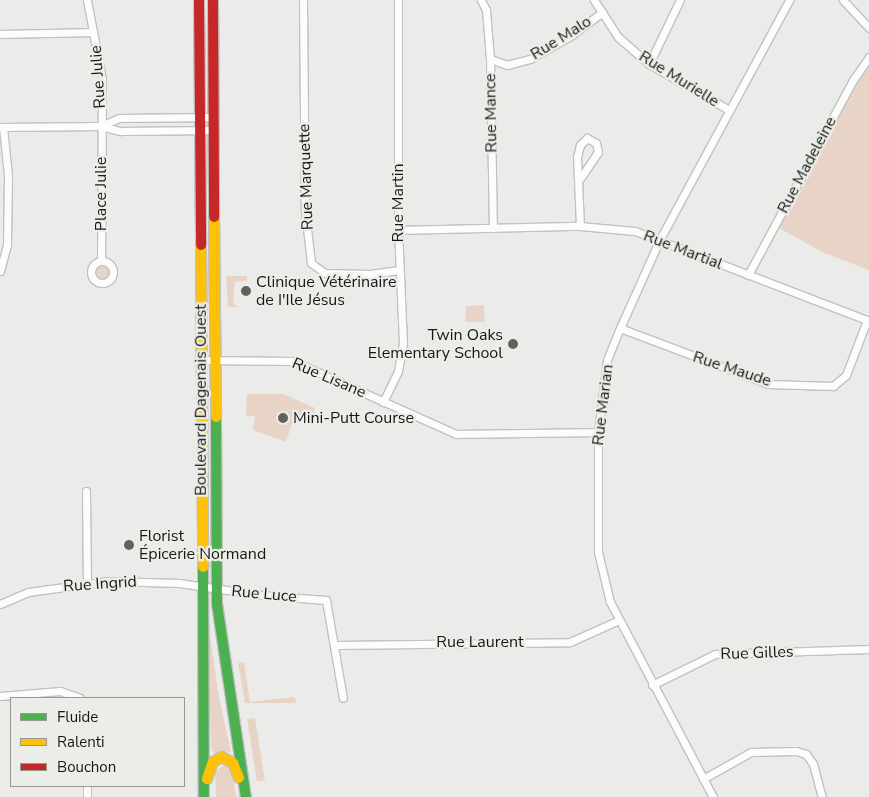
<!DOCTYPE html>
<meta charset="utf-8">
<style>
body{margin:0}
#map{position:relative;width:869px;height:797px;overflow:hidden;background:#ebece9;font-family:"Nunito Sans",sans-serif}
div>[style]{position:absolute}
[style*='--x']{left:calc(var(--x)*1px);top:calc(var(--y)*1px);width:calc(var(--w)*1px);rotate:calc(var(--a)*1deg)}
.green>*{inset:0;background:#e7d4c6;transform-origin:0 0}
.round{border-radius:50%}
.roads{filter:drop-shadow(1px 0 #c1c1bf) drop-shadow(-1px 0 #c1c1bf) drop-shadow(0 1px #c1c1bf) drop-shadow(0 -1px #c1c1bf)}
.street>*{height:7px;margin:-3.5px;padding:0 3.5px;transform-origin:3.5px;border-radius:3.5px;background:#fcfcfc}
.street>.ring{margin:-3.5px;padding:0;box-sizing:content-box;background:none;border:7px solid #fcfcfc;border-radius:50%}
.fast>*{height:10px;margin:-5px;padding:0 5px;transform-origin:5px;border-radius:5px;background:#4caf50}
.slow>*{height:10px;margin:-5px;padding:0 5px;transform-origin:5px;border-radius:5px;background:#ffc107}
.jam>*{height:10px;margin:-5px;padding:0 5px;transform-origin:5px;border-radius:5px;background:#c62828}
.dots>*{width:14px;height:14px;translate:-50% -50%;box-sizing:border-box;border:2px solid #ebede8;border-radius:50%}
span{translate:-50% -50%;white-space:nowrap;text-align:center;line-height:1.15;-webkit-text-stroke:4.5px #ebede8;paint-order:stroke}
.street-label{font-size:16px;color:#171816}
.poi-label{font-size:16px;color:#171816}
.left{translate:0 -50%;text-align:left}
.right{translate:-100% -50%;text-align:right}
.legend{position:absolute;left:10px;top:697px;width:175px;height:90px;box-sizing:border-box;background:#ebede8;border:1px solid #969894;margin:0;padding:6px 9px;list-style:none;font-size:15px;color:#171816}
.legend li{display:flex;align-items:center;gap:10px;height:25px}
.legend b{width:25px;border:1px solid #969894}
</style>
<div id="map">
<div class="green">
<i style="clip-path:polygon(869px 57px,869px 270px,822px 252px,775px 226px)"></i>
<i class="round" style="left:91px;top:261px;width:22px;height:22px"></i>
<i style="clip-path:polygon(226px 276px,247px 276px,247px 281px,235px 282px,233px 303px,237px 307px,228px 307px)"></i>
<i style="clip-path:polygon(484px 305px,485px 322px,465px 322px,466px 306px)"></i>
<i style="clip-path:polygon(247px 394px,283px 394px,315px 408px,309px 424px,293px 420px,286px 442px,253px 430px,255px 416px,246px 416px)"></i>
<i style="clip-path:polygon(208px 620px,218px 692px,231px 752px,214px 754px,211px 747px)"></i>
<i style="clip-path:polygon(244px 662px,250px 702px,294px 697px,297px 703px,245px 703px,238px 663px)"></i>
<i style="left:255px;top:718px;width:63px;height:8px;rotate:81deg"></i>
<i style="clip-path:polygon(224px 765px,233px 774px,236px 797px,216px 797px,215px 772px)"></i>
</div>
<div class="roads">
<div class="street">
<i style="--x:87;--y:0;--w:80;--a:79.2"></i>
<i style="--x:102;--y:79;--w:182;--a:90.3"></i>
<i style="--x:303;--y:0;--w:211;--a:89.5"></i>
<i style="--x:305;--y:211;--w:52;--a:83.4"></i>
<i style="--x:311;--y:263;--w:17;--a:36"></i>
<i style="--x:325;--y:273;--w:45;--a:1.3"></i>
<i style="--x:370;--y:274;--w:29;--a:-8"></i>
<i style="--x:481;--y:0;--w:11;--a:63"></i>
<i style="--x:486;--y:10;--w:49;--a:85.3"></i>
<i style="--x:490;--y:59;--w:169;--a:89"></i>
<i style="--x:594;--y:0;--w:44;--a:57"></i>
<i style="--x:618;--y:37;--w:41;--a:41.1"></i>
<i style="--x:649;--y:64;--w:92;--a:29.9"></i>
<i style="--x:843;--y:0;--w:38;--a:47"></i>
<i style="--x:0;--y:34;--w:93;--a:-1.2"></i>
<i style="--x:490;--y:59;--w:18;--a:19"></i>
<i style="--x:507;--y:65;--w:24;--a:-15"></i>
<i style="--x:530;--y:59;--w:48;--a:-29.7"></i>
<i style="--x:572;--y:35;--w:38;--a:-37"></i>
<i style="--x:649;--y:64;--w:71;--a:-64.2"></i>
<i style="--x:101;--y:126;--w:20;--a:-24"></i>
<i style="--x:119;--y:118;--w:95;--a:-0.6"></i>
<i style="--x:0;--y:127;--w:101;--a:-0.6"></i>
<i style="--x:101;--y:126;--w:20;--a:15"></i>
<i style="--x:120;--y:131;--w:94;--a:-0.6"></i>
<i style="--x:580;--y:226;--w:69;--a:-92.5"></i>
<i style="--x:577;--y:157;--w:12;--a:-76"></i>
<i style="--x:580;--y:145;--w:10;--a:-45"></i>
<i style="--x:587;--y:138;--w:10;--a:29"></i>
<i style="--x:596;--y:143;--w:9;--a:77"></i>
<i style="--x:598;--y:152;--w:32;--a:124"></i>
<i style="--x:398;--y:230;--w:182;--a:-1.3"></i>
<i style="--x:580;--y:226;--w:55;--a:5.2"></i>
<i style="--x:635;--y:231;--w:251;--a:21"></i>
<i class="ring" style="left:91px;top:261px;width:15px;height:15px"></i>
<i style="--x:0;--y:271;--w:27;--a:-75"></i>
<i style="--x:7;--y:245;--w:69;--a:-89.2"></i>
<i style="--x:8;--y:176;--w:49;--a:-95.8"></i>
<i style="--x:748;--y:275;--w:221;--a:-61.7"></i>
<i style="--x:853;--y:80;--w:28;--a:-55"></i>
<i style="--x:620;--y:328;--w:158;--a:20.7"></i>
<i style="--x:768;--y:384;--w:65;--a:1.8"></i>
<i style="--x:833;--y:386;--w:17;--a:-40"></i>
<i style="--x:846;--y:375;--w:59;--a:-69.1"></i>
<i style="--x:201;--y:360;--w:92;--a:0.6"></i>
<i style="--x:293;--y:361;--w:179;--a:24.1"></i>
<i style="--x:456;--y:434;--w:142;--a:-0.8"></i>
<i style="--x:383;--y:402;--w:34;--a:-64"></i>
<i style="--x:398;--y:371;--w:28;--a:-80"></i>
<i style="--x:403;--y:343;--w:113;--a:-92.5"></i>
<i style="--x:398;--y:230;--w:230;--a:-90"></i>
<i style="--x:86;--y:491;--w:91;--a:89.4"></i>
<i style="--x:0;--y:604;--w:30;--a:-23"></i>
<i style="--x:28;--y:592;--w:81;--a:-7.8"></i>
<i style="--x:108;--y:581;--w:71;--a:1.6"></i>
<i style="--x:179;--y:583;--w:83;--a:8.3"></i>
<i style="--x:261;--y:595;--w:65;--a:4.4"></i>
<i style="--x:326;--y:600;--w:99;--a:80.2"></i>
<i style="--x:336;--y:645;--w:234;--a:-0.7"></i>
<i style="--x:570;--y:642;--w:54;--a:-24.2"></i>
<i style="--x:652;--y:685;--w:70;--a:-26.2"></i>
<i style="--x:715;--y:654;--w:154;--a:-1.9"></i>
<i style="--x:0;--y:696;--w:60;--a:-4.8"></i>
<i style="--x:60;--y:691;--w:21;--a:19"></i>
<i style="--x:703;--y:779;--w:55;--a:-29.4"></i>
<i style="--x:751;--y:752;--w:45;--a:-1.3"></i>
<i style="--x:796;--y:751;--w:10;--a:17"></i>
<i style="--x:806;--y:754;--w:12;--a:55"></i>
<i style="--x:813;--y:764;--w:34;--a:75"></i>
<i style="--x:87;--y:786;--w:11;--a:90"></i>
<i style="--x:713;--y:797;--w:221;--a:-117.8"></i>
<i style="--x:610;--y:602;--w:51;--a:-103.5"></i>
<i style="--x:598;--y:552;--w:120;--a:-90"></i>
<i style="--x:598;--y:432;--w:73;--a:-82.9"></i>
<i style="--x:607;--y:360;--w:35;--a:-68"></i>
<i style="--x:620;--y:328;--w:98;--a:-65.8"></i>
<i style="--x:660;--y:239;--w:272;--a:-61.6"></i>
</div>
<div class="fast">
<i style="--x:216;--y:417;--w:187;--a:89.7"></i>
<i style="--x:217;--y:604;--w:195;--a:81.5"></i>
<i style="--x:203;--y:567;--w:230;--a:89.8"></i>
</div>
<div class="slow">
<i style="--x:214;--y:217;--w:200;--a:89.4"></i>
<i style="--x:201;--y:245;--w:322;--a:89.6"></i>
<i style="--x:207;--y:779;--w:18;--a:-71"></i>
<i style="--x:213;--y:762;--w:10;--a:-29"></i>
<i style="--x:222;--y:757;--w:13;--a:29"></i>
<i style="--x:233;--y:763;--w:16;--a:68"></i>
</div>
<div class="jam">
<i style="--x:199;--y:0;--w:245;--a:89.5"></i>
<i style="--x:213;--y:0;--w:217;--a:89.7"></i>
</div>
</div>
<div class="dots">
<i style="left:246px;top:291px;background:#616260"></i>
<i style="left:513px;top:344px;background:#616260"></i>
<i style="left:283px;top:418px;background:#616260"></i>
<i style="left:129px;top:545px;background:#616260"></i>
</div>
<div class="street-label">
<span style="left:561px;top:38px;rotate:-32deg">Rue Malo</span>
<span style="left:98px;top:77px;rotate:-94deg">Rue Julie</span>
<span style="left:679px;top:79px;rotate:32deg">Rue Murielle</span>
<span style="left:491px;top:113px;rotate:-91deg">Rue Mance</span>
<span style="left:807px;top:165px;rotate:-62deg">Rue Madeleine</span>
<span style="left:306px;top:177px;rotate:-92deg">Rue Marquette</span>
<span style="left:101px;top:194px;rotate:-90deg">Place Julie</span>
<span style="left:398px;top:203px;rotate:-90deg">Rue Martin</span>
<span style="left:683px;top:250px;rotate:21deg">Rue Martial</span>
<span style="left:732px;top:369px;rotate:18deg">Rue Maude</span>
<span style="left:329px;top:378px;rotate:23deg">Rue Lisane</span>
<span style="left:201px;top:400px;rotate:-90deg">Boulevard Dagenais Ouest</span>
<span style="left:603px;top:405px;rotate:-83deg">Rue Marian</span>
<span style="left:100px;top:584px;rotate:-4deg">Rue Ingrid</span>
<span style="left:264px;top:594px;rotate:5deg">Rue Luce</span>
<span style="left:480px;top:642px">Rue Laurent</span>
<span style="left:757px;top:653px;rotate:-2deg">Rue Gilles</span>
</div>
<div class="poi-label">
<span class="left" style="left:256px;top:291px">Clinique Vétérinaire<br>de I'Ile Jésus</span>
<span class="right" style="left:503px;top:344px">Twin Oaks<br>Elementary School</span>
<span class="left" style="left:293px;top:418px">Mini-Putt Course</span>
<span class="left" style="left:139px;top:545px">Florist<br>Épicerie Normand</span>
</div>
<ul class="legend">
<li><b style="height:6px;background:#4caf50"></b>Fluide</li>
<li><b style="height:6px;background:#ffc107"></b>Ralenti</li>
<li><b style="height:6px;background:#c62828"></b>Bouchon</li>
</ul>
</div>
